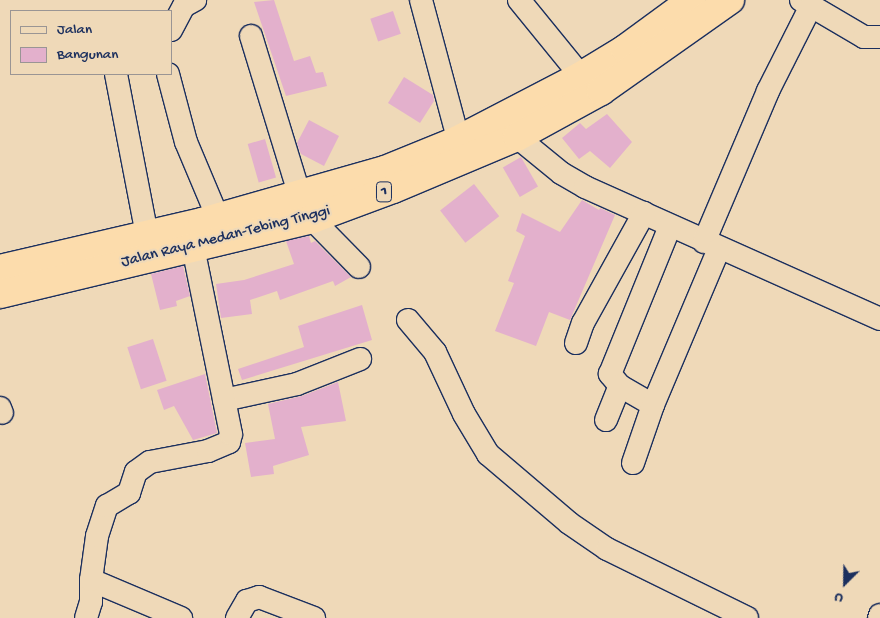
<!DOCTYPE html>
<style>
body{margin:0}
#map{position:relative;width:880px;height:618px;overflow:hidden;background:#efd9b8;font-family:"Gochi Hand",sans-serif}
div>[style]{position:absolute}
[style*='--x']{left:calc(var(--x)*1px);top:calc(var(--y)*1px);width:calc(var(--w)*1px);rotate:calc(var(--a)*1deg)}
.building>*{inset:0;background:#e3b0cc;transform-origin:0 0}
.roads{filter:drop-shadow(1px 0 #1b2f5e) drop-shadow(-1px 0 #1b2f5e) drop-shadow(0 1px #1b2f5e) drop-shadow(0 -1px #1b2f5e)}
.minor>*{height:22px;margin:-11px;padding:0 11px;transform-origin:11px;border-radius:11px;background:#efd9b8}
.highway>*{height:28px;margin:-14px;padding:0 14px;transform-origin:14px;border-radius:14px;background:#fcdcac}
span{translate:-50% -50%;white-space:nowrap;text-align:center;line-height:1.15;-webkit-text-stroke:4.5px #efd9b8;paint-order:stroke}
.shield-label span{padding:1px 4px;background:#efd9b8;border:1px solid;border-radius:4px;-webkit-text-stroke-width:0}
.shield-label{font-size:15px;color:#1b2f5e;font-weight:700}
.street-label{font-size:16px;color:#1b2f5e}
.legend{position:absolute;left:10px;top:10px;width:162px;height:65px;box-sizing:border-box;background:#efd9b8;border:1px solid #9a9594;margin:0;padding:6px 9px;list-style:none;font-size:15px;color:#1b2f5e}
.legend li{display:flex;align-items:center;gap:10px;height:25px}
.legend b{width:25px;border:1px solid #9a9594}
.north{position:absolute;left:820px;top:558px;width:50px;height:50px;-webkit-text-stroke:4px #efd9b8;paint-order:stroke;rotate:203deg;font-size:14px;font-weight:700;line-height:20px;text-align:center;color:#1b2f5e}
.north::after{content:'';display:block;margin:auto;width:18px;height:22px;background:#1b2f5e;clip-path:polygon(50% 0,100% 100%,50% 72%,0 100%)}
</style>
<div id="map">
<div class="building">
<i style="clip-path:polygon(274px 0,294px 61px,310px 56px,316px 73px,323px 72px,327px 86px,286px 96px,254px 2px)"></i>
<i style="left:393px;top:11px;width:24px;height:24px;rotate:71deg"></i>
<i style="clip-path:polygon(404px 77px,433px 95px,434px 101px,420px 123px,388px 103px)"></i>
<i style="clip-path:polygon(607px 114px,632px 142px,610px 168px,590px 151px,579px 159px,562px 138px,580px 123px,586px 129px)"></i>
<i style="clip-path:polygon(309px 120px,339px 136px,324px 166px,301px 154px,297px 143px)"></i>
<i style="left:265px;top:139px;width:40px;height:18px;rotate:74deg"></i>
<i style="left:521px;top:157px;width:34px;height:21px;rotate:60deg"></i>
<i style="left:474px;top:184px;width:41px;height:43px;rotate:52deg"></i>
<i style="clip-path:polygon(582px 200px,599px 210px,600px 208px,615px 215px,570px 320px,549px 312px,536px 346px,495px 331px,514px 283px,508px 281px,525px 236px,516px 231px,522px 213px,560px 232px)"></i>
<i style="clip-path:polygon(309px 236px,311px 243px,315px 241px,351px 277px,335px 286px,333px 281px,280px 300px,277px 291px,250px 300px,252px 314px,221px 318px,216px 284px,244px 280px,294px 264px,286px 241px)"></i>
<i style="clip-path:polygon(183px 266px,190px 296px,176px 301px,177px 306px,160px 310px,151px 274px)"></i>
<i style="clip-path:polygon(362px 305px,372px 340px,242px 380px,238px 369px,304px 347px,298px 326px)"></i>
<i style="left:153px;top:339px;width:44px;height:27px;rotate:72deg"></i>
<i style="clip-path:polygon(205px 374px,217px 433px,193px 440px,174px 406px,164px 410px,157px 390px)"></i>
<i style="clip-path:polygon(338px 382px,346px 421px,301px 427px,309px 455px,273px 466px,274px 474px,251px 477px,245px 443px,275px 439px,268px 404px,302px 396px)"></i>
</div>
<div class="roads">
<div class="minor">
<i style="--x:421;--y:0;--w:163;--a:75"></i>
<i style="--x:519;--y:0;--w:98;--a:50.8"></i>
<i style="--x:801;--y:0;--w:73;--a:30.4"></i>
<i style="--x:864;--y:37;--w:16;--a:0"></i>
<i style="--x:171;--y:30;--w:27;--a:-62"></i>
<i style="--x:184;--y:6;--w:13;--a:-29"></i>
<i style="--x:251;--y:36;--w:167;--a:73"></i>
<i style="--x:116;--y:74;--w:164;--a:79.1"></i>
<i style="--x:168;--y:74;--w:70;--a:75.2"></i>
<i style="--x:186;--y:142;--w:82;--a:67.2"></i>
<i style="--x:517;--y:137;--w:57;--a:39.3"></i>
<i style="--x:561;--y:173;--w:28;--a:30"></i>
<i style="--x:585;--y:187;--w:323;--a:24.1"></i>
<i style="--x:312;--y:219;--w:67;--a:45.6"></i>
<i style="--x:704;--y:242;--w:164;--a:-67"></i>
<i style="--x:768;--y:91;--w:95;--a:-63.2"></i>
<i style="--x:408;--y:320;--w:42;--a:49.8"></i>
<i style="--x:435;--y:352;--w:68;--a:64.9"></i>
<i style="--x:464;--y:414;--w:47;--a:59"></i>
<i style="--x:488;--y:454;--w:106;--a:40.4"></i>
<i style="--x:569;--y:523;--w:46;--a:34.4"></i>
<i style="--x:607;--y:549;--w:156;--a:26.2"></i>
<i style="--x:576;--y:343;--w:21;--a:-71"></i>
<i style="--x:583;--y:323;--w:126;--a:-61"></i>
<i style="--x:224;--y:400;--w:75;--a:-12.4"></i>
<i style="--x:297;--y:384;--w:68;--a:-21.6"></i>
<i style="--x:653;--y:405;--w:38;--a:-150"></i>
<i style="--x:620;--y:386;--w:16;--a:-130"></i>
<i style="--x:610;--y:374;--w:160;--a:-67.9"></i>
<i style="--x:0;--y:408;--w:5;--a:68"></i>
<i style="--x:606;--y:420;--w:37;--a:-68"></i>
<i style="--x:633;--y:463;--w:61;--a:-71"></i>
<i style="--x:653;--y:405;--w:169;--a:-67.1"></i>
<i style="--x:91;--y:580;--w:98;--a:22.9"></i>
<i style="--x:86;--y:618;--w:17;--a:-73"></i>
<i style="--x:91;--y:602;--w:22;--a:-90"></i>
<i style="--x:91;--y:580;--w:44;--a:-82.2"></i>
<i style="--x:97;--y:536;--w:32;--a:-72"></i>
<i style="--x:107;--y:506;--w:26;--a:-31"></i>
<i style="--x:129;--y:493;--w:22;--a:-72"></i>
<i style="--x:136;--y:472;--w:17;--a:-36"></i>
<i style="--x:150;--y:462;--w:59;--a:-10.7"></i>
<i style="--x:208;--y:451;--w:23;--a:-23"></i>
<i style="--x:229;--y:442;--w:8;--a:-76"></i>
<i style="--x:231;--y:434;--w:191;--a:-101.5"></i>
<i style="--x:237;--y:618;--w:20;--a:-60"></i>
<i style="--x:247;--y:601;--w:13;--a:-18"></i>
<i style="--x:259;--y:597;--w:59;--a:20.9"></i>
<i style="--x:879;--y:618;--w:3;--a:-72"></i>
</div>
<div class="highway">
<i style="--x:0;--y:269;--w:207;--a:-13.1"></i>
<i style="--x:202;--y:222;--w:190;--a:-15.9"></i>
<i style="--x:385;--y:170;--w:77;--a:-22.2"></i>
<i style="--x:456;--y:141;--w:141;--a:-27.5"></i>
<i style="--x:581;--y:76;--w:52;--a:-31.5"></i>
<i style="--x:625;--y:49;--w:83;--a:-36.2"></i>
<i style="--x:0;--y:294;--w:321;--a:-13.5"></i>
<i style="--x:312;--y:219;--w:86;--a:-20.3"></i>
<i style="--x:393;--y:189;--w:134;--a:-22.8"></i>
<i style="--x:517;--y:137;--w:96;--a:-28.7"></i>
<i style="--x:601;--y:91;--w:158;--a:-35.2"></i>
</div>
</div>
<div class="shield-label">
<span style="left:384px;top:192px">1</span>
</div>
<div class="street-label">
<span style="left:226px;top:238px;rotate:-14deg">Jalan Raya Medan-Tebing Tinggi</span>
</div>
<ul class="legend">
<li><b style="height:6px;background:#efd9b8"></b>Jalan</li>
<li><b style="height:14px;background:#e3b0cc"></b>Bangunan</li>
</ul>
<div class="north">U</div>
</div>
